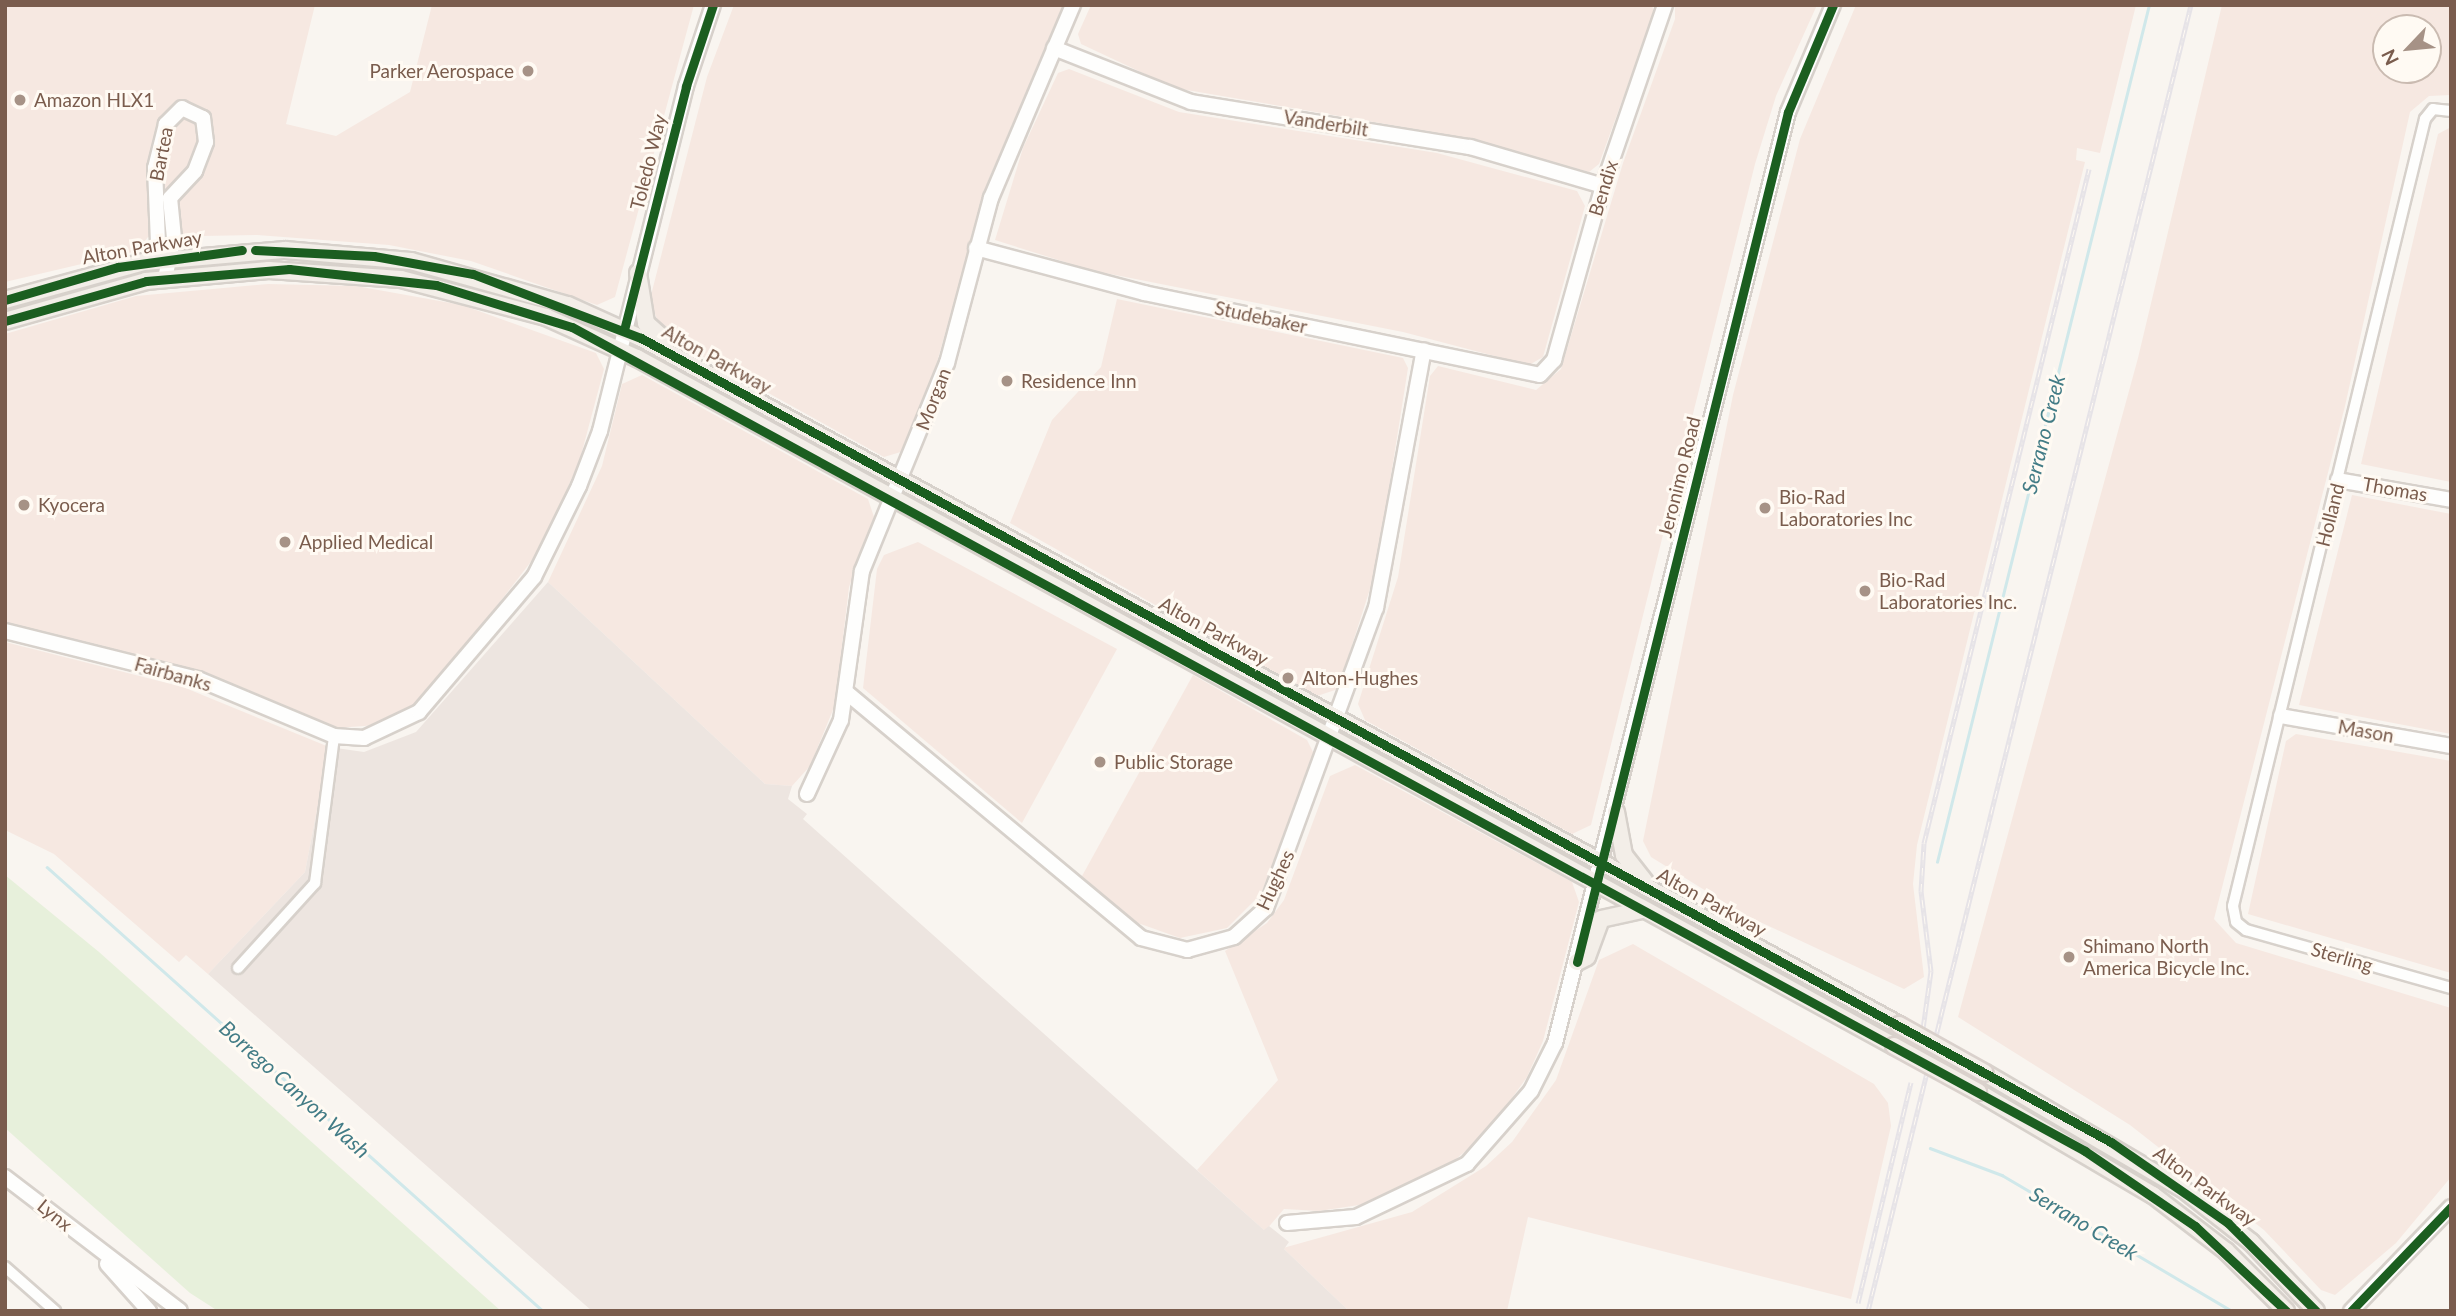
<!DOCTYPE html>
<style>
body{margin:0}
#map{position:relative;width:2456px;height:1316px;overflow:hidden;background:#f9f5f0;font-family:Lato,sans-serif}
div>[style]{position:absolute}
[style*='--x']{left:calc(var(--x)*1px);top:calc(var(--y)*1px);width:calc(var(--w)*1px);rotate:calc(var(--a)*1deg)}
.commercial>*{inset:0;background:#f6e8e1}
.industrial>*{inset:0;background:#ede5e0}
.green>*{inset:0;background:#e7f0db}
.stream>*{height:2.5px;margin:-1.25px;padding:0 1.25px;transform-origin:1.25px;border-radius:1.25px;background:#d0e8ea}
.roads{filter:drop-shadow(2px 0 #d7d1cb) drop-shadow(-2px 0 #d7d1cb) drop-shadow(0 2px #d7d1cb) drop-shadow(0 -2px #d7d1cb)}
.street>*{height:10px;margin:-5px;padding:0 5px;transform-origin:5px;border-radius:5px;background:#fefefd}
.secondary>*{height:14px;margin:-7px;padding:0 7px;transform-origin:7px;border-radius:7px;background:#fefefd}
.primary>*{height:16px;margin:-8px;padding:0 8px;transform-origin:8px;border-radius:8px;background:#f3eee8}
.rail>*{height:5px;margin-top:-2.5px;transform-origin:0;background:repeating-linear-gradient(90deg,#fffaf3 0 8px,#e6e3e7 0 16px);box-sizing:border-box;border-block:2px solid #e6e3e7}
.bridges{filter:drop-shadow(2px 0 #dad1cc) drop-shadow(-2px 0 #dad1cc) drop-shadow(0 2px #dad1cc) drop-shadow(0 -2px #dad1cc)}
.primary-bridge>*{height:16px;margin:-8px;padding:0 8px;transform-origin:8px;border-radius:8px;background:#f3eee8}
.cycleway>*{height:9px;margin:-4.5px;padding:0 4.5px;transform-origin:4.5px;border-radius:4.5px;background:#1b5e20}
.dots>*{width:19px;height:19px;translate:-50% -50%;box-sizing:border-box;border:4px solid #fffaf3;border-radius:50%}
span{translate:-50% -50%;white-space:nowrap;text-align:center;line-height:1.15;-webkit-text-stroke:6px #fffaf3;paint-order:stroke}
.poi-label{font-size:19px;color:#7a5c4d}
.right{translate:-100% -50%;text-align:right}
.left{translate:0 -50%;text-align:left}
.street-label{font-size:19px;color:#7a5c4d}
.water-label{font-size:21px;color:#437c86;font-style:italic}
.frame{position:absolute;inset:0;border:7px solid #7a5c4d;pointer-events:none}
.north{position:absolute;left:2372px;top:14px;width:70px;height:70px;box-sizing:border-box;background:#fffaf3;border:2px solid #cabbb1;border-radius:50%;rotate:244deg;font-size:19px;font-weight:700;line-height:28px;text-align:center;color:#7a5c4d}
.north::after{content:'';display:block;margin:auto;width:24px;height:32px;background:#a69286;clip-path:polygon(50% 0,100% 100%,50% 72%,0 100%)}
</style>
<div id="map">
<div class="commercial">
<i style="clip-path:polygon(5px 5px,315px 5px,286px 124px,336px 136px,410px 92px,432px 5px,694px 5px,615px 297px,597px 305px,471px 261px,389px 245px,257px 235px,148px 237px,137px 251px,5px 282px)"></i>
<i style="clip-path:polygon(734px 5px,1064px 5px,988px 181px,934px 373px,904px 451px,884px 457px,662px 334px,650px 299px,707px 77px)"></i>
<i style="clip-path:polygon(1091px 5px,1652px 5px,1654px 13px,1599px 164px,1589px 172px,1467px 138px,1175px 88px,1081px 44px,1078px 34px)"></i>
<i style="clip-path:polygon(1675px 5px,1817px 5px,1776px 96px,1755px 164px,1591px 825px,1572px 834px,1365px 720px,1358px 704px,1398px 577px,1430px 376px,1438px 366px,1536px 390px,1561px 369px,1623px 163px,1675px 19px)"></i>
<i style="clip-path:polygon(1856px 5px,2136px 5px,2100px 153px,2077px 148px,2076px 160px,2085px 162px,1917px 845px,1913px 884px,1924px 977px,1904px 989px,1745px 915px,1651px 857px,1643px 841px,1733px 395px,1800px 139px)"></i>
<i style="clip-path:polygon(evenodd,2222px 5px,2451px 5px,2451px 95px,2429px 96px,2410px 112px,2345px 406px,2214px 919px,2236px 943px,2451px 1008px,2451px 1177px,2396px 1243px,2335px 1295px,2321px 1290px,2264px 1230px,2130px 1125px,1958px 1017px,2138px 358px,2222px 5px,2386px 28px,2428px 28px,2428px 70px,2386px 70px,2386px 28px)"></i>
<i style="clip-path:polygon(1069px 69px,1179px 112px,1437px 153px,1577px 191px,1585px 206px,1543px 357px,1529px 365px,1403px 332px,1090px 270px,995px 240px,1023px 148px,1058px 73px)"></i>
<i style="clip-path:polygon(2451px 127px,2451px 482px,2361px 464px,2438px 134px)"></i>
<i style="clip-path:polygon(268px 284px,356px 286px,462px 305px,596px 353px,604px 369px,580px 459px,543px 546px,449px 668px,413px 707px,378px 725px,336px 728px,186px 667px,5px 622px,5px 334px,136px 296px)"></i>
<i style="clip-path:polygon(1117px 299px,1403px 358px,1408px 368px,1376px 570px,1338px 689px,1317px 696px,1010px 523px,1052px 420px,1101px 367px)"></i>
<i style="clip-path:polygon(642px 375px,868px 499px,874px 517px,849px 587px,835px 705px,810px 766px,792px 786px,765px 784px,548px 582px,602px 466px,622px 384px)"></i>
<i style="clip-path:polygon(2352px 495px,2451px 514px,2451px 734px,2299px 705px)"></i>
<i style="clip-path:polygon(918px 542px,1117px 649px,1022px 823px,863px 688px,877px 569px,884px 555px)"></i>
<i style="clip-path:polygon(5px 642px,183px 687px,329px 747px,305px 872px,208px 974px,186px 955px,179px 962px,54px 854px,5px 830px)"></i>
<i style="clip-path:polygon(1193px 675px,1307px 740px,1314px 754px,1261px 894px,1227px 928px,1180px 938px,1135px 922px,1082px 876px)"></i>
<i style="clip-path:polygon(2296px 734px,2451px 761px,2451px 973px,2248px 914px,2286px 741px)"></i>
<i style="clip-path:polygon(1355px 765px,1572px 882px,1579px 902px,1543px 1041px,1527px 1077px,1486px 1134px,1450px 1164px,1379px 1202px,1319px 1211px,1284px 1209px,1265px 1231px,1197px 1170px,1278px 1080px,1225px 951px,1267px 923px,1284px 900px,1330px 776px)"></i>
<i style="clip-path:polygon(1633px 944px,1874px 1084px,1888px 1103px,1891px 1126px,1851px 1299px,1528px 1217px,1507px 1311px,1349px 1311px,1283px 1248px,1412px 1212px,1486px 1166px,1512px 1142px,1556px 1080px,1599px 960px)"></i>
</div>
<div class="industrial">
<i style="clip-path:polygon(548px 582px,765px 784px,792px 786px,788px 799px,807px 814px,803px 819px,1264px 1230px,1269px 1226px,1289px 1242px,1284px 1249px,1349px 1311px,592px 1311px,208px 974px,305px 872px,329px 747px,364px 752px,416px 732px)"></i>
</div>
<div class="green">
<i style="clip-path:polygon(5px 875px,99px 952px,501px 1311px,218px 1311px,190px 1293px,5px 1128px)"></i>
</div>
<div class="stream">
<i style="--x:1937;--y:862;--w:883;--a:-76.11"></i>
<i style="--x:47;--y:867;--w:666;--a:41.83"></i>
<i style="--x:1930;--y:1148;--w:77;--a:20.6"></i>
<i style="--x:2002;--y:1175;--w:267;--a:30.6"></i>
</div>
<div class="roads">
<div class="street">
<i style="--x:2451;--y:111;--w:18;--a:-174"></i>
<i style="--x:2433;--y:109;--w:13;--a:129"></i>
<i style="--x:2425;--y:119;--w:810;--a:103.71"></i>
<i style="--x:2233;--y:906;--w:16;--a:79"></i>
<i style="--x:2236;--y:922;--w:13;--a:39"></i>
<i style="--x:2246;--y:930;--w:213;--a:15.8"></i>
<i style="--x:238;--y:968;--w:115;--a:-47.8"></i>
<i style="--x:315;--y:883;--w:148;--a:-82.6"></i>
<i style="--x:5;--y:1267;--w:67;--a:41.3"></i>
</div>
<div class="secondary">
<i style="--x:1054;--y:48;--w:147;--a:21.5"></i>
<i style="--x:1191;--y:102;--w:283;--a:9.2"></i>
<i style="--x:1470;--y:147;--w:139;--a:16.3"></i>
<i style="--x:976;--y:248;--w:174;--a:15"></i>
<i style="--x:1144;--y:293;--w:404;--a:11.7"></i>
<i style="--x:1540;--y:375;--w:21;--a:-47"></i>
<i style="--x:1554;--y:360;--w:181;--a:-74.3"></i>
<i style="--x:1603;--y:186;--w:191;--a:-71.1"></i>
<i style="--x:165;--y:278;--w:41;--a:-77.3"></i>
<i style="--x:174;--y:238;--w:40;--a:-95.7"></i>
<i style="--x:170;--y:198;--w:37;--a:-47"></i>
<i style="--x:195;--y:171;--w:31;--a:-69"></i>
<i style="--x:206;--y:142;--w:24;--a:-97"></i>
<i style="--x:203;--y:118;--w:23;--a:-155"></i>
<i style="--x:182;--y:108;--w:23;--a:135"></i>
<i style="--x:166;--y:124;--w:45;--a:104"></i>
<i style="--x:155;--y:168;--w:75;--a:87.7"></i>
<i style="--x:158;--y:243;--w:18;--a:61"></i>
<i style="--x:2338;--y:480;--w:115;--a:10"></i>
<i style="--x:5;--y:631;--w:199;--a:14"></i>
<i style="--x:198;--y:679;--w:147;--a:22.7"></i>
<i style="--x:334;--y:736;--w:30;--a:4"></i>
<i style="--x:364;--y:738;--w:61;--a:-25.3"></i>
<i style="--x:419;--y:712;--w:177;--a:-49.6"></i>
<i style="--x:534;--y:577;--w:102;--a:-63.7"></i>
<i style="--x:579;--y:486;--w:59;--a:-69.1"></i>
<i style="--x:600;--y:431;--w:356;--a:-76"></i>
<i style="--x:686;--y:86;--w:85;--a:-71.6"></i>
<i style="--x:846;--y:692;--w:384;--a:39.8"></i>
<i style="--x:1141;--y:938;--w:48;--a:14.6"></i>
<i style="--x:1187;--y:950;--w:49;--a:-15.5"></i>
<i style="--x:1234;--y:937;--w:43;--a:-42.2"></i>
<i style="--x:1266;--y:908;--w:320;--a:-69.9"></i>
<i style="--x:1376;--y:608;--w:262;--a:-79.5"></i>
<i style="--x:2281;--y:716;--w:173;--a:10"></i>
<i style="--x:807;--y:794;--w:81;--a:-65.3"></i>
<i style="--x:841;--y:720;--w:150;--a:-82"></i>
<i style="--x:862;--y:571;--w:225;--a:-67.8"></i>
<i style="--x:947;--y:363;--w:171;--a:-75.1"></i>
<i style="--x:991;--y:198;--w:210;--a:-67"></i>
<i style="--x:5;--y:1177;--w:220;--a:37.4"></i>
<i style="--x:1287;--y:1223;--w:69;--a:-5"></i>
<i style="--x:1356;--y:1217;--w:123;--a:-25.5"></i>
<i style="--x:1467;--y:1164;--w:97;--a:-48.8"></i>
<i style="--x:1531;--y:1091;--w:54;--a:-63.4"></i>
<i style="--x:1555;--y:1043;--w:960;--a:-75.95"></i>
<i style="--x:1788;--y:112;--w:116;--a:-67.2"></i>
<i style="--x:107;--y:1264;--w:63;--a:48.2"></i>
<i style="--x:2351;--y:1311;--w:144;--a:-46.1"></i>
</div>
<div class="primary">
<i style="--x:638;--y:273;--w:51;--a:80.9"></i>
<i style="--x:646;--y:323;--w:27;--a:42"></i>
<i style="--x:5;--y:300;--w:144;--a:-15.3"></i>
<i style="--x:144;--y:262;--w:142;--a:-4.9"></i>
<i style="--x:285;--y:250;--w:126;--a:5"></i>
<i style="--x:411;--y:261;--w:163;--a:15.7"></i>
<i style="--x:568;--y:305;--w:80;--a:24.3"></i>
<i style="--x:641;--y:338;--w:1433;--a:28.64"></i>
<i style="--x:5;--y:321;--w:147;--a:-15.8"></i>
<i style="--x:146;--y:281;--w:123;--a:-5.1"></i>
<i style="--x:269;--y:270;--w:132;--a:3.9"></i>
<i style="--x:401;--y:279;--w:150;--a:14.7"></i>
<i style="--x:546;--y:317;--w:100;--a:24.3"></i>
<i style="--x:637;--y:358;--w:1433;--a:28.69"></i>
<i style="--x:1616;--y:812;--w:44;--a:79.5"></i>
<i style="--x:1624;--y:855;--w:34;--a:52"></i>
<i style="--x:1577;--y:962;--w:11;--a:-27"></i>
<i style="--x:1587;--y:957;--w:40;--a:-69.8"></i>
<i style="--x:1601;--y:919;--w:42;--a:-12.4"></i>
<i style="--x:1985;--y:1073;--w:229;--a:30.4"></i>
<i style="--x:2183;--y:1189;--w:86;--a:37.9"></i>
<i style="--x:2251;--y:1242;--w:95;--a:46.7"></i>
<i style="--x:1978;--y:1092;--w:203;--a:30.5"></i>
<i style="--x:2153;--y:1195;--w:92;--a:37.5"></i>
<i style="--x:2226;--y:1251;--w:85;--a:45"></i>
</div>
</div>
<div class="rail">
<i style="--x:1921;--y:1043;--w:73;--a:-82.1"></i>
<i style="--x:1931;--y:971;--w:81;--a:-97.1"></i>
<i style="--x:1921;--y:891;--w:48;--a:-86.4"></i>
<i style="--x:1924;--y:843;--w:694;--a:-76.24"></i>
<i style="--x:1858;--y:1303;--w:227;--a:-76.5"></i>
<i style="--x:1868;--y:1311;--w:1345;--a:-76.11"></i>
</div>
<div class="bridges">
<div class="primary-bridge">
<i style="--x:1899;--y:1025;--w:98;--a:29.2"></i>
<i style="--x:1894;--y:1046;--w:96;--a:28.7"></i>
</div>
</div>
<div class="cycleway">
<i style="--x:255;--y:250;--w:119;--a:2.9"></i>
<i style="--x:374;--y:256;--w:101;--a:10.3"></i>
<i style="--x:473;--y:274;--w:180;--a:20.9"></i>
<i style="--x:641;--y:338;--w:1676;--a:28.68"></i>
<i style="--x:2111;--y:1142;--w:142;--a:34.7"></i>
<i style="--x:2228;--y:1223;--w:124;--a:45"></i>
<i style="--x:5;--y:300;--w:118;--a:-16.3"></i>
<i style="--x:118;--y:267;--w:125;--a:-7.8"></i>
<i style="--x:5;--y:321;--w:147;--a:-15.8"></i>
<i style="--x:146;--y:281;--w:144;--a:-4.8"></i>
<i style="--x:289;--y:269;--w:148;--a:6.2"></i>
<i style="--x:436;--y:285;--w:142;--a:17.2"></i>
<i style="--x:572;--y:327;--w:1723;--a:28.57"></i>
<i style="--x:2085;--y:1151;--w:133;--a:34.3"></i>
<i style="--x:2195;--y:1226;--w:125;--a:43"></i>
<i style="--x:624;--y:330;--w:252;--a:-75.7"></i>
<i style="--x:686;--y:86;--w:85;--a:-71.6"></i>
<i style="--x:1577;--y:962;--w:876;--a:-76.06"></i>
<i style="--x:1788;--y:112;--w:116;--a:-67.2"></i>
<i style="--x:2351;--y:1311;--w:144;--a:-46.1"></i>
</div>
<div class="dots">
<i style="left:528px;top:71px;background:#a69286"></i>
<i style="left:20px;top:100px;background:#a69286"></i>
<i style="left:1007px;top:381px;background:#a69286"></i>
<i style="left:24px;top:505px;background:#a69286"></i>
<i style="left:1765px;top:508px;background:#a69286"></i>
<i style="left:285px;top:542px;background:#a69286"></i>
<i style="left:1865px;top:591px;background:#a69286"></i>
<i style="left:1288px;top:678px;background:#a69286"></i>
<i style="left:1100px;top:762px;background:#a69286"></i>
<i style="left:2069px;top:957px;background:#a69286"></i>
</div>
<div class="poi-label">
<span class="right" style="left:514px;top:71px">Parker Aerospace</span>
<span class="left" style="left:34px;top:100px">Amazon HLX1</span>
<span class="left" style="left:1021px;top:381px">Residence Inn</span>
<span class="left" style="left:1779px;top:508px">Bio-Rad<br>Laboratories Inc</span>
<span class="left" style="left:38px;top:505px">Kyocera</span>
<span class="left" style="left:299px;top:542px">Applied Medical</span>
<span class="left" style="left:1879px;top:591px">Bio-Rad<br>Laboratories Inc.</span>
<span class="left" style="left:1302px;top:678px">Alton-Hughes</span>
<span class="left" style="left:1114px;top:762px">Public Storage</span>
<span class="left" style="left:2083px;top:957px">Shimano North<br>America Bicycle Inc.</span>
</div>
<div class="street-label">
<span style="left:1326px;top:123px;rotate:9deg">Vanderbilt</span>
<span style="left:161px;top:154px;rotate:-79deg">Bartea</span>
<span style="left:648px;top:162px;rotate:-76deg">Toledo Way</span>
<span style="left:1603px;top:188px;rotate:-73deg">Bendix</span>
<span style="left:142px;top:247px;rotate:-10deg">Alton Parkway</span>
<span style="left:1261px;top:317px;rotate:12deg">Studebaker</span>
<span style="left:717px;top:359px;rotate:29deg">Alton Parkway</span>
<span style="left:933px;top:399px;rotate:-69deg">Morgan</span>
<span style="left:1679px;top:477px;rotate:-76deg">Jeronimo Road</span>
<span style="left:2395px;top:489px;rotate:10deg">Thomas</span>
<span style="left:2330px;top:515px;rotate:-76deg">Holland</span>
<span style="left:1214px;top:631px;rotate:29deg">Alton Parkway</span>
<span style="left:173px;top:674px;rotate:16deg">Fairbanks</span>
<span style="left:2366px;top:731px;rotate:10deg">Mason</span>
<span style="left:1275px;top:880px;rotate:-65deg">Hughes</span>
<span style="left:1712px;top:902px;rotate:29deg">Alton Parkway</span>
<span style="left:2342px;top:957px;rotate:16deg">Sterling</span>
<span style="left:2205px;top:1186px;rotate:36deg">Alton Parkway</span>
<span style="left:55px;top:1215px;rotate:39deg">Lynx</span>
</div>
<div class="water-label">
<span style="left:2043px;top:434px;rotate:-76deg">Serrano Creek</span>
<span style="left:295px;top:1089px;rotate:42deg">Borrego Canyon Wash</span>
<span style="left:2084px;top:1223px;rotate:31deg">Serrano Creek</span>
</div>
<div class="frame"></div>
<div class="north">N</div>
</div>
